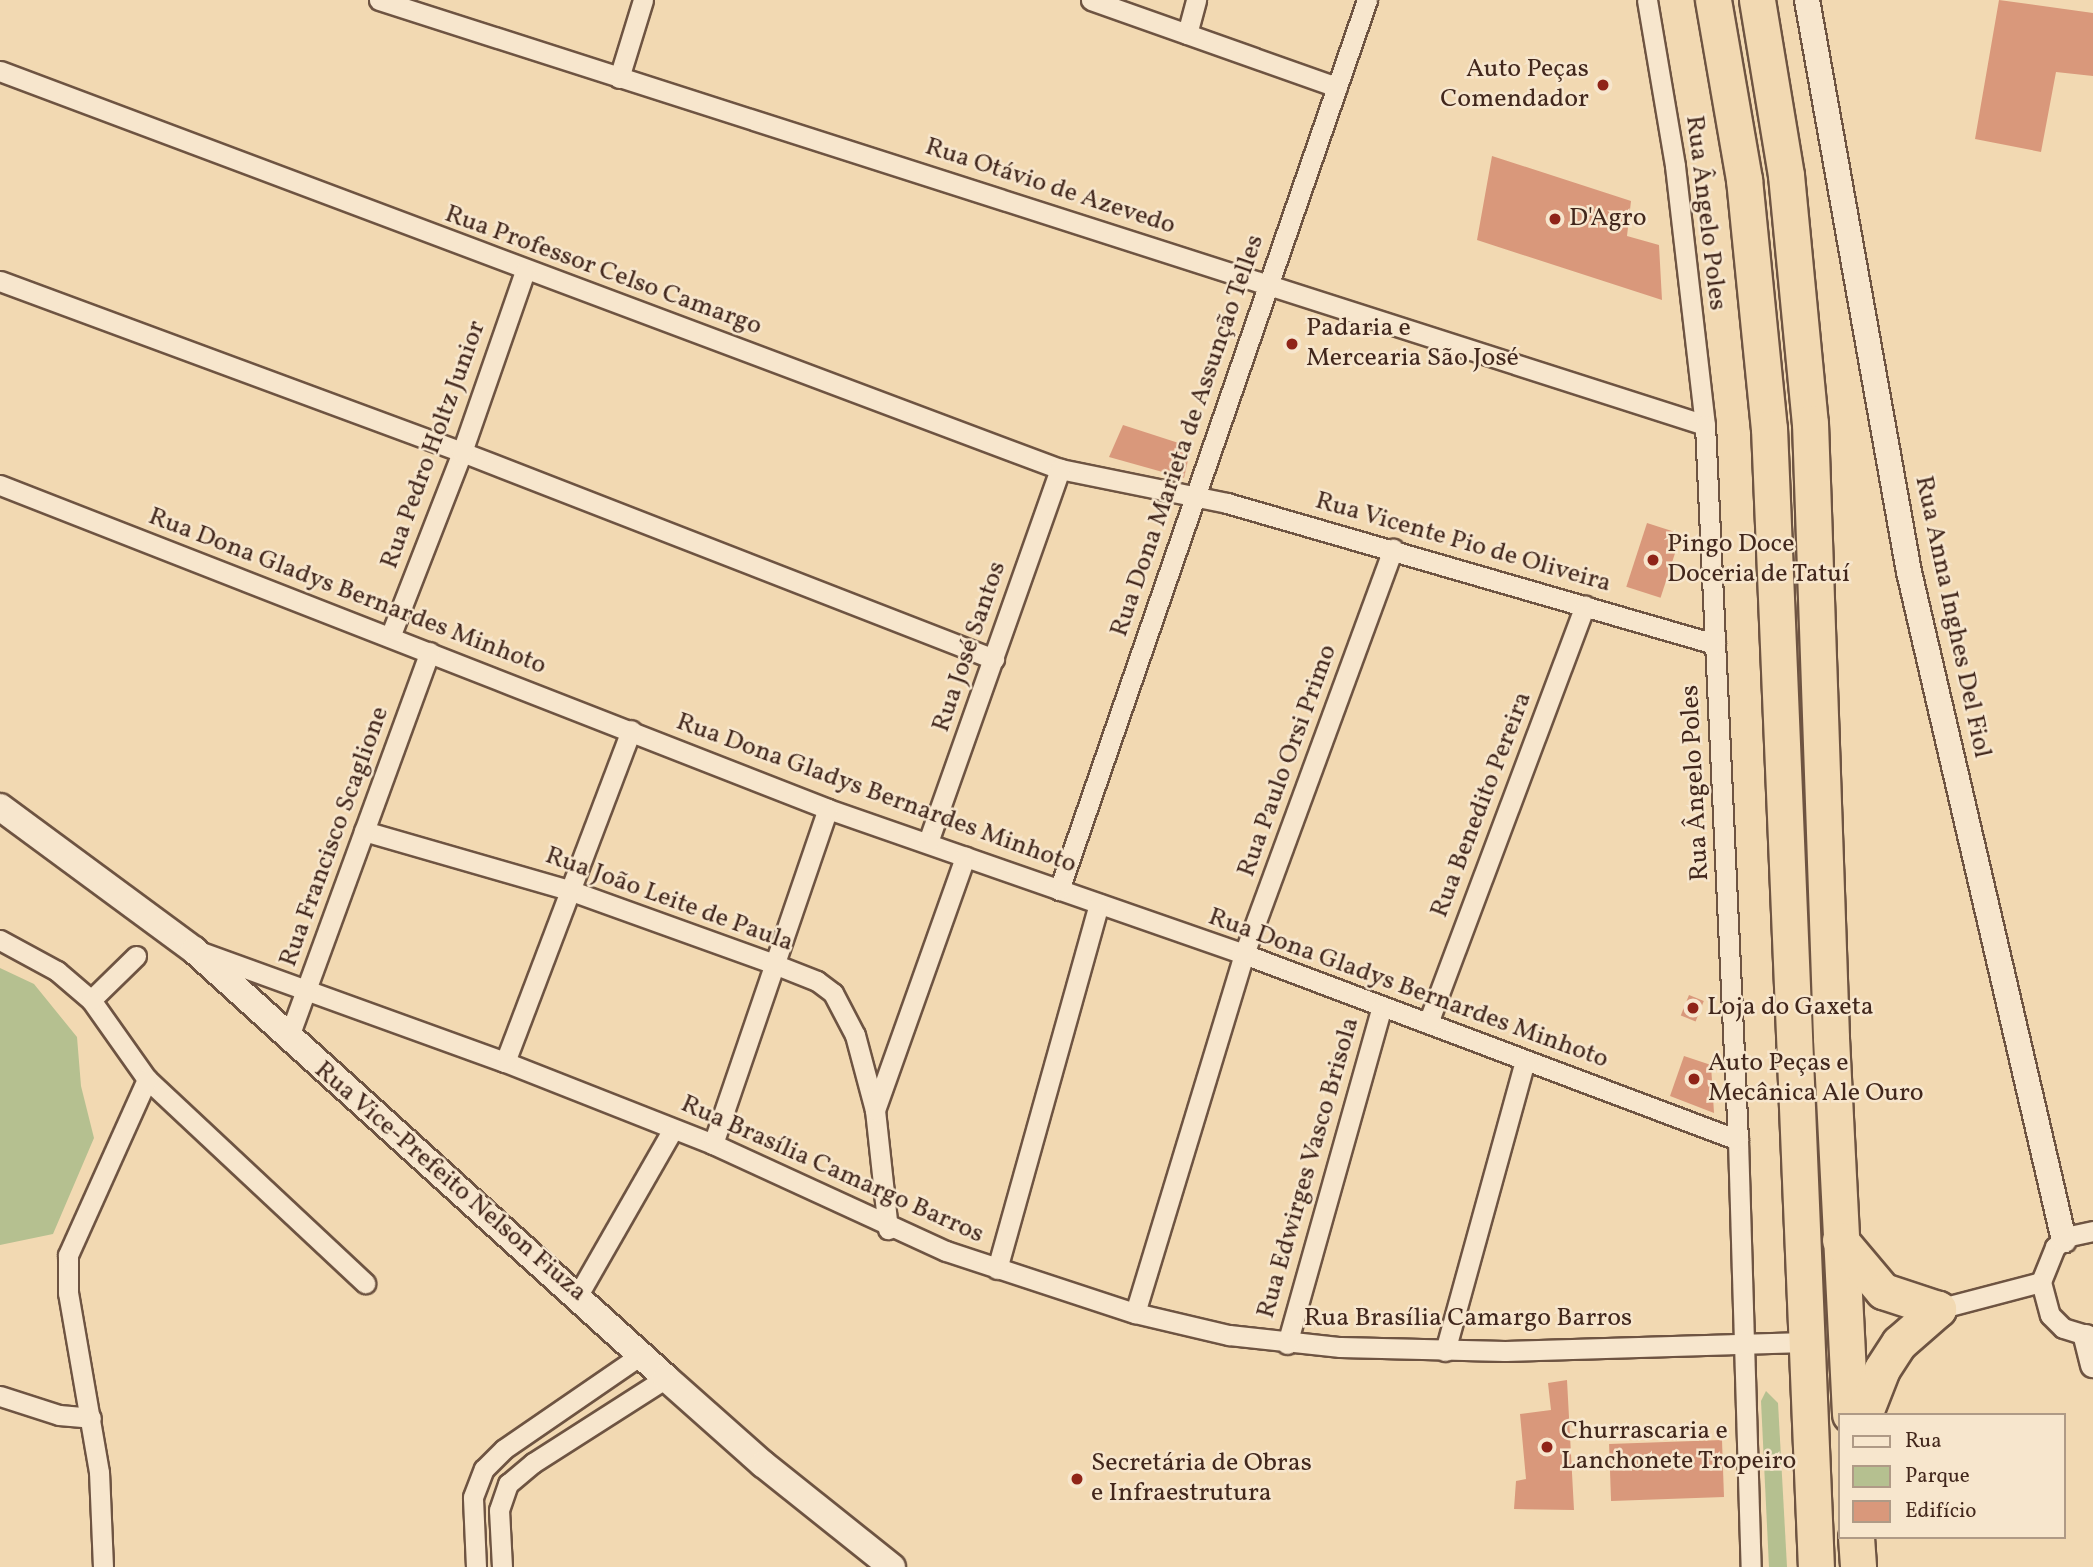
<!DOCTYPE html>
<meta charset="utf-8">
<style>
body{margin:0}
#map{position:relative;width:2093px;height:1567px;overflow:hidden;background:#f2d9b2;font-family:Vollkorn,serif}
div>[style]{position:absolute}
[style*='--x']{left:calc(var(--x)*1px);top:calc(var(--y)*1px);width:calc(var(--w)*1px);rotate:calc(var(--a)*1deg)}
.green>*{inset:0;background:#b5c090}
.building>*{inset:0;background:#d9987b;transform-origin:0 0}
.roads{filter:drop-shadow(2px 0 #6e5442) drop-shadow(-2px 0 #6e5442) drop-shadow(0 2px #6e5442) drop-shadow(0 -2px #6e5442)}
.minor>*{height:19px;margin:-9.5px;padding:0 9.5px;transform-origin:9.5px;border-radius:9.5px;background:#f7e6cd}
.tertiary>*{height:24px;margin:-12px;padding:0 12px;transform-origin:12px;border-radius:12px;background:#f7e6cd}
.secondary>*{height:26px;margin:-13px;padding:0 13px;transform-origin:13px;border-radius:13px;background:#f7e6cd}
.motorway>*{height:35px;margin:-17.5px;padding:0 17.5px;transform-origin:17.5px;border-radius:17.5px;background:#f2d9b2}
.dots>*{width:19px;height:19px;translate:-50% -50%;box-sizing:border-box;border:4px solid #f7e6cd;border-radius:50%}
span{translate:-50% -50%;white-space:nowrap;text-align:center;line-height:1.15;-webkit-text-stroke:5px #f7e6cd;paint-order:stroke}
.poi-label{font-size:26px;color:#42271c}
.right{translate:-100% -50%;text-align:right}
.left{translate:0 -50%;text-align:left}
.street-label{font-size:26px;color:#42271c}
.legend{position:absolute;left:1838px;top:1413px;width:228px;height:126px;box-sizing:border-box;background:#f7e6cd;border:2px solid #af9a86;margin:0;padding:9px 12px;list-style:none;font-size:21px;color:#42271c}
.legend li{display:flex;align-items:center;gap:14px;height:35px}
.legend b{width:35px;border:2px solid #af9a86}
</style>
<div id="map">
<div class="green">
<i style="clip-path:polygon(0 968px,34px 984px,77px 1037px,81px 1086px,94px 1138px,53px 1234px,0 1245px)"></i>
<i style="clip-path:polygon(1766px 1391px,1778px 1403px,1787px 1567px,1769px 1567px,1761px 1401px)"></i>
</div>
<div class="building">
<i style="clip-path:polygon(1999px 0,2093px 13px,2093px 76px,2056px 72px,2041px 152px,1975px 139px)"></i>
<i style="clip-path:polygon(1492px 156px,1631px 201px,1627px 236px,1659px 245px,1662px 300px,1477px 240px)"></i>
<i style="clip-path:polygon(1123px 425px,1191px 447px,1184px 478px,1109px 457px)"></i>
<i style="left:1647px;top:523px;width:36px;height:67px;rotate:18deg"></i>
<i style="left:1689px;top:995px;width:16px;height:22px;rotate:22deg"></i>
<i style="clip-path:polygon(1684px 1056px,1711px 1065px,1714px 1113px,1670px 1096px)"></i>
<i style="clip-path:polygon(1567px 1380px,1574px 1510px,1514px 1509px,1516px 1481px,1526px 1479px,1520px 1414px,1551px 1410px,1548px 1383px)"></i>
<i style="left:1722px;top:1440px;width:57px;height:113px;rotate:88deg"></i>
</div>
<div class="roads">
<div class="minor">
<i style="--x:379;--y:0;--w:1392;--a:17.77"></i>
<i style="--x:1091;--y:0;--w:261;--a:19.5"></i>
<i style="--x:1647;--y:0;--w:168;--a:80.4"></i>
<i style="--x:1675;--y:166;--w:261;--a:83.4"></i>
<i style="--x:1705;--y:425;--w:716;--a:87.36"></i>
<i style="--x:1738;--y:1140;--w:427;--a:88.3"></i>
<i style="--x:1187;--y:34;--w:35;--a:-75"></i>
<i style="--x:0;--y:71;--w:1132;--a:20.58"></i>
<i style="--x:1060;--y:469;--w:170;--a:11.5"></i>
<i style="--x:1227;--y:503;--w:508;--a:16.12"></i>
<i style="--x:619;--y:78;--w:82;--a:-72.9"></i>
<i style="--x:0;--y:281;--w:493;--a:20.3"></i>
<i style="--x:462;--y:452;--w:571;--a:21.26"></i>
<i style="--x:0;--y:485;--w:889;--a:21.37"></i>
<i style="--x:828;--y:809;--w:441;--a:19.2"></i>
<i style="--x:1244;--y:954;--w:528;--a:20.63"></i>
<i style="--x:390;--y:637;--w:199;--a:-68.7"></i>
<i style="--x:462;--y:452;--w:192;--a:-70.8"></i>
<i style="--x:364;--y:831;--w:213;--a:16.1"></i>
<i style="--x:569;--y:890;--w:218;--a:19.8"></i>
<i style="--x:774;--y:964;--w:46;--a:21.6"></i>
<i style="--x:817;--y:981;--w:20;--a:37"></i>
<i style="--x:833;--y:993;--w:47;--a:62.4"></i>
<i style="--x:855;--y:1035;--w:78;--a:75.1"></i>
<i style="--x:875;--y:1110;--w:120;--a:83.8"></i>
<i style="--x:928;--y:842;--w:396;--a:-70.5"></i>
<i style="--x:1059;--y:890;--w:942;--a:-70.91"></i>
<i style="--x:0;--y:940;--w:65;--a:28.5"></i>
<i style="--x:57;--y:971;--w:45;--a:40.5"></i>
<i style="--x:91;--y:1000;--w:97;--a:54.7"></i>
<i style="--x:147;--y:1079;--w:299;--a:43.1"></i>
<i style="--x:201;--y:952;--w:323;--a:19.9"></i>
<i style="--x:505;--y:1062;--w:224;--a:21.5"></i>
<i style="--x:713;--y:1144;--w:256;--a:24.7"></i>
<i style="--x:946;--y:1251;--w:199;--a:18.2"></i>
<i style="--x:1135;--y:1313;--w:97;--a:13.2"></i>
<i style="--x:1229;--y:1335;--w:112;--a:6.2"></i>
<i style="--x:1340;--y:1347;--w:165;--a:1.4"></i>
<i style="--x:1505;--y:1351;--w:301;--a:-1.7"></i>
<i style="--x:91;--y:1000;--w:63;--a:-44.4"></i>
<i style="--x:1428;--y:1023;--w:446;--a:-69.4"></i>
<i style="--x:288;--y:1039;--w:412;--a:-69.9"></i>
<i style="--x:505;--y:1062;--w:355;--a:-69.2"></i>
<i style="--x:875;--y:1110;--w:269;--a:-70.4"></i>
<i style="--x:713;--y:1144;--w:354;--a:-71.1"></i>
<i style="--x:2093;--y:1231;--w:25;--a:168"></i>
<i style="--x:2069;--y:1236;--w:18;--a:142"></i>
<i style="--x:2055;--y:1247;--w:38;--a:112"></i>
<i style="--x:2041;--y:1282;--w:34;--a:75"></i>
<i style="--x:2050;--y:1315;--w:18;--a:45"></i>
<i style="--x:2063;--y:1328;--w:31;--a:17"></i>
<i style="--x:997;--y:1269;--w:379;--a:-74.4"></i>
<i style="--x:578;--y:1295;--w:191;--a:-60.2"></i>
<i style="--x:1938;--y:1309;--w:106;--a:-14.7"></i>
<i style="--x:1135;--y:1313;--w:375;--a:-73.1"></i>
<i style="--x:1244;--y:954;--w:432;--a:-69.8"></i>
<i style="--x:1287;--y:1344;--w:350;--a:-74.3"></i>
<i style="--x:1445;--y:1351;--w:301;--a:-74.6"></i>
<i style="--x:0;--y:1396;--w:62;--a:17.9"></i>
<i style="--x:59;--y:1415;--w:32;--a:5"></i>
<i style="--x:103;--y:1567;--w:95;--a:-92.4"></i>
<i style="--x:99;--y:1472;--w:182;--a:-99.8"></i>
<i style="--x:68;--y:1293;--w:38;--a:-90"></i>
<i style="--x:68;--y:1255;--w:193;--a:-65.8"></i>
<i style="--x:476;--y:1567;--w:70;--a:-92.5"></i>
<i style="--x:473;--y:1497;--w:30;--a:-69"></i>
<i style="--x:484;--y:1469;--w:28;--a:-45"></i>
<i style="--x:504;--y:1449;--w:166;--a:-34.5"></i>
<i style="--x:502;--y:1567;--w:57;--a:-93"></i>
<i style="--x:499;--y:1510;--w:28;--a:-71"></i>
<i style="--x:508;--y:1484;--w:33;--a:-40"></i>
<i style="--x:533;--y:1463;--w:158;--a:-32.6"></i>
</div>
<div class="tertiary">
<i style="--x:1807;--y:0;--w:581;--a:79.89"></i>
<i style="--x:1909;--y:572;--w:686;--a:76.94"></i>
<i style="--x:2086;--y:1337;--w:29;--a:76"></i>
</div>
<div class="secondary">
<i style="--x:0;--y:807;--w:241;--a:36.4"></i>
<i style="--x:194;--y:950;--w:637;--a:42.2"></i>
<i style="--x:666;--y:1378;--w:130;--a:41.6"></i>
<i style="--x:763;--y:1464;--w:165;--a:38.6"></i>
</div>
<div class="motorway">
<i style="--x:1713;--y:0;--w:182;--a:80.2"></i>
<i style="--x:1744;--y:179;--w:250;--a:84.3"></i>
<i style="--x:1769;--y:428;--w:1140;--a:87.64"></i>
<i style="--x:1757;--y:0;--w:177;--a:80.6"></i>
<i style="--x:1786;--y:175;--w:249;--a:84.5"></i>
<i style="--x:1810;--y:423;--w:615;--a:88.04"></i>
<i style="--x:1831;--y:1038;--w:377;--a:87.1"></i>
<i style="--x:1840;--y:1240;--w:67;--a:49.9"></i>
<i style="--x:1883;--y:1291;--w:58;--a:18.1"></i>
<i style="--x:1864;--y:1415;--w:49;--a:-68.6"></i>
<i style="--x:1882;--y:1369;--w:31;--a:-57"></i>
<i style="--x:1899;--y:1343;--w:52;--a:-41.1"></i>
<i style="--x:1856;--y:1537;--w:30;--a:86"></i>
</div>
</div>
<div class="dots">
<i style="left:1603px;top:85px;background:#8f2418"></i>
<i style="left:1555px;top:219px;background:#8f2418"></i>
<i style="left:1292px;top:344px;background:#8f2418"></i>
<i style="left:1653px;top:560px;background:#8f2418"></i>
<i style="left:1693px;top:1008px;background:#8f2418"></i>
<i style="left:1694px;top:1079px;background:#8f2418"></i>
<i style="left:1547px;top:1447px;background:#8f2418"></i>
<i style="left:1077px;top:1479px;background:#8f2418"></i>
</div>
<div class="poi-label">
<span class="right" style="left:1589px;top:85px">Auto Peças<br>Comendador</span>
<span class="left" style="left:1569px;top:219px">D'Agro</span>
<span class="left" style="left:1306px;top:344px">Padaria e<br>Mercearia São José</span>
<span class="left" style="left:1667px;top:560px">Pingo Doce<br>Doceria de Tatuí</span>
<span class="left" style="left:1707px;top:1008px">Loja do Gaxeta</span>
<span class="left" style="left:1708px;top:1079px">Auto Peças e<br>Mecânica Ale Ouro</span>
<span class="left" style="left:1561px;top:1447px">Churrascaria e<br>Lanchonete Tropeiro</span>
<span class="left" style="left:1091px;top:1479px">Secretária de Obras<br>e Infraestrutura</span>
</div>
<div class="street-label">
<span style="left:1050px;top:187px;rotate:18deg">Rua Otávio de Azevedo</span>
<span style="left:1705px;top:213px;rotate:83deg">Rua Ângelo Poles</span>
<span style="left:603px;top:271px;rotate:20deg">Rua Professor Celso Camargo</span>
<span style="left:1188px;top:436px;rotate:-71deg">Rua Dona Marieta de Assunção Telles</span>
<span style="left:434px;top:445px;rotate:-70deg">Rua Pedro Holtz Junior</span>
<span style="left:1463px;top:543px;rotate:16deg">Rua Vicente Pio de Oliveira</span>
<span style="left:347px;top:592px;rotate:21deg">Rua Dona Gladys Bernardes Minhoto</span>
<span style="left:1952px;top:617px;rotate:78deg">Rua Anna Inghes Del Fiol</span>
<span style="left:970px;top:647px;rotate:-71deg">Rua José Santos</span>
<span style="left:1288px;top:761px;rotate:-70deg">Rua Paulo Orsi Primo</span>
<span style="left:1696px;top:783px;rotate:-93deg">Rua Ângelo Poles</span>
<span style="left:876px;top:794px;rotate:20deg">Rua Dona Gladys Bernardes Minhoto</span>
<span style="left:1482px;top:805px;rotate:-69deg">Rua Benedito Pereira</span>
<span style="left:335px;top:837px;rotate:-70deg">Rua Francisco Scaglione</span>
<span style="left:669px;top:900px;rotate:20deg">Rua João Leite de Paula</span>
<span style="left:1408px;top:989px;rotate:20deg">Rua Dona Gladys Bernardes Minhoto</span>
<span style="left:1309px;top:1168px;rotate:-74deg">Rua Edwirges Vasco Brisola</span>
<span style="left:832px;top:1170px;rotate:24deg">Rua Brasília Camargo Barros</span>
<span style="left:450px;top:1182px;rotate:41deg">Rua Vice-Prefeito Nelson Fiuza</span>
<span style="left:1468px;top:1319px">Rua Brasília Camargo Barros</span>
</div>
<ul class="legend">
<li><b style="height:9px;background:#f7e6cd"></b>Rua</li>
<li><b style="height:19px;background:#b5c090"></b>Parque</li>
<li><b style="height:19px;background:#d9987b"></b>Edifício</li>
</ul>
</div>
